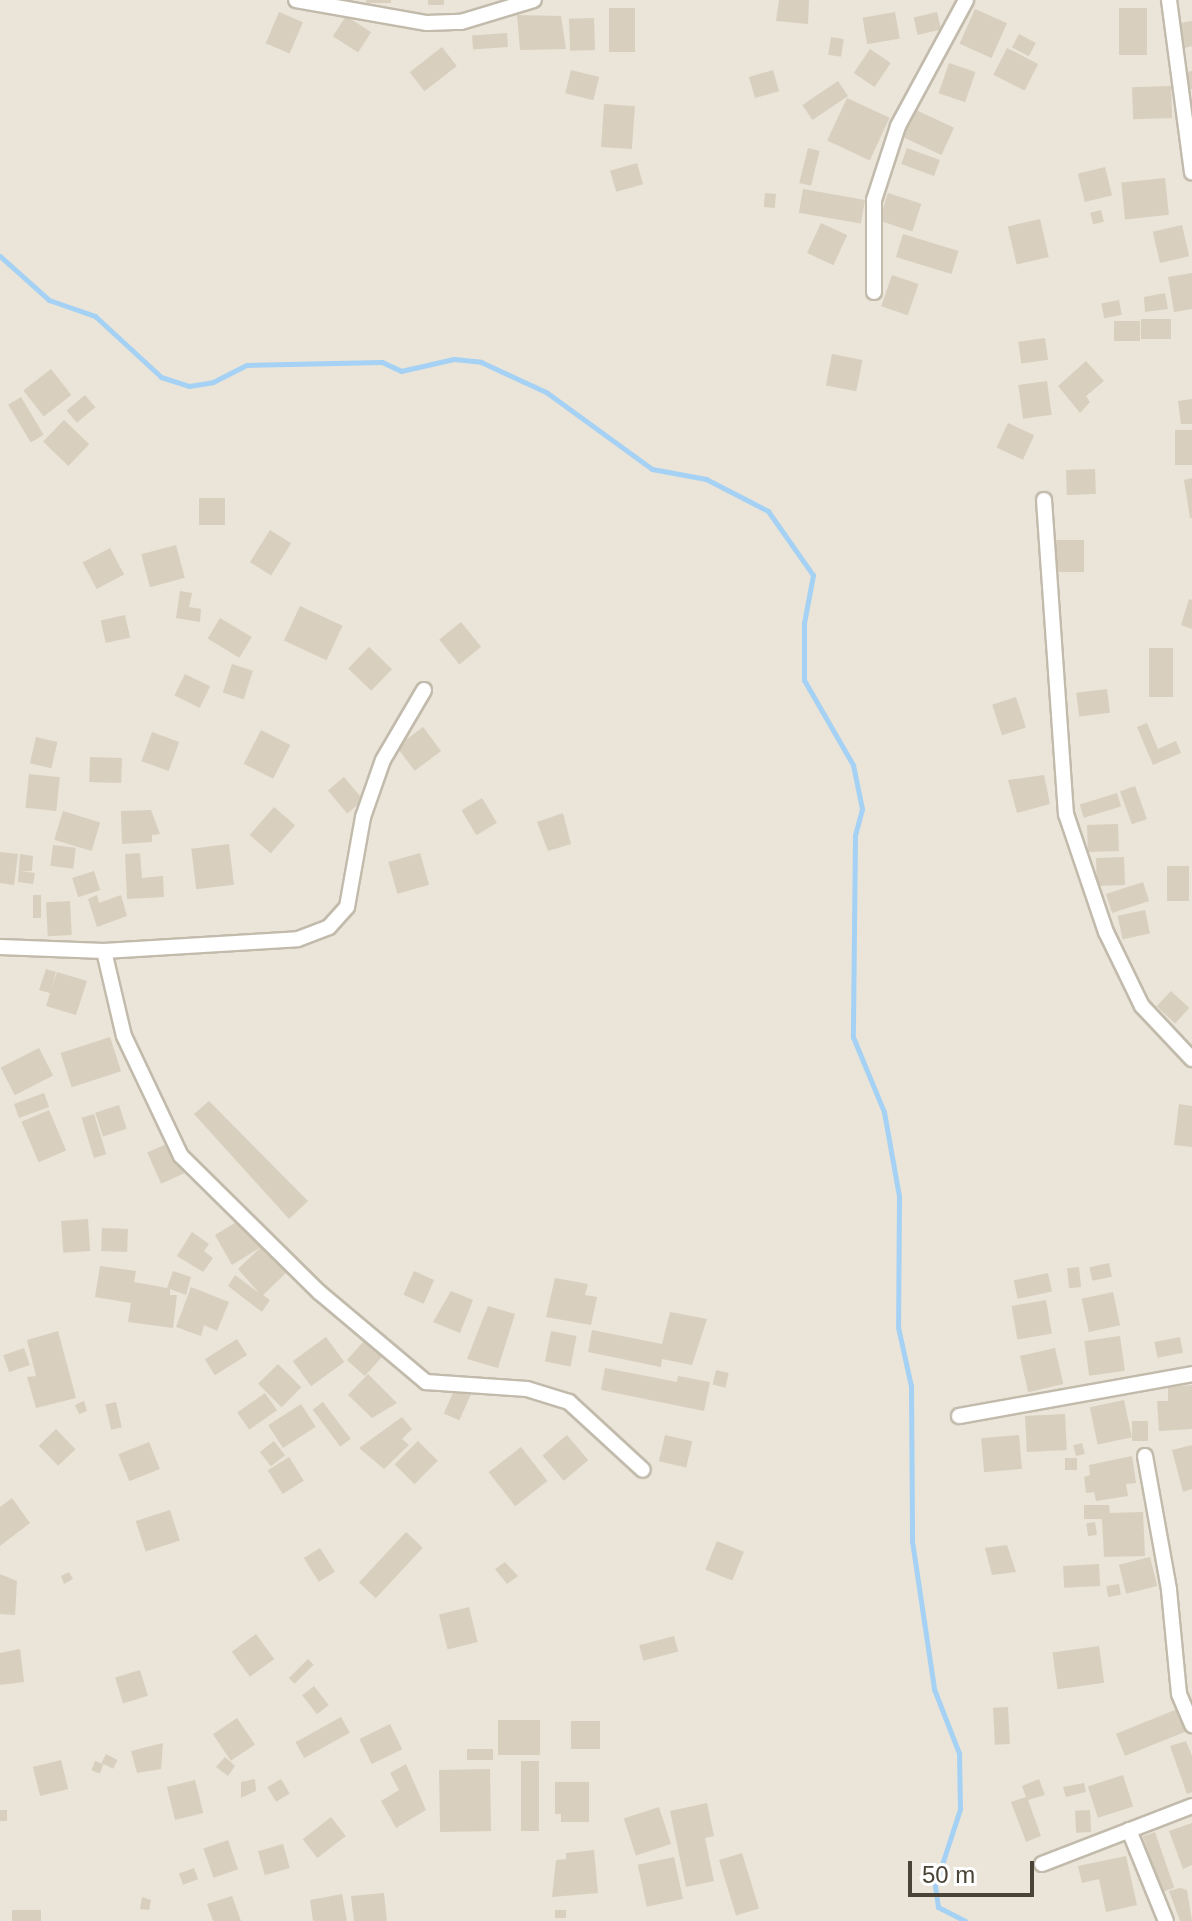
<!DOCTYPE html>
<style>
body{margin:0}
#map{position:relative;width:1192px;height:1921px;overflow:hidden;background:#f6f2ea;font-family:Arial,sans-serif}
div>[style]{position:absolute}
[style*='--x']{left:calc(var(--x)*1px);top:calc(var(--y)*1px);width:calc(var(--w)*1px);rotate:calc(var(--a)*1deg)}
.residential>*{inset:0;background:#eae5d8;transform-origin:0 0}
.stream>*{height:5px;margin:-2.5px;padding:0 2.5px;transform-origin:2.5px;border-radius:2.5px;background:#a5d1f4}
.building>*{inset:0;background:#d8cfbf;transform-origin:0 0}
.roads{filter:drop-shadow(2px 0 #c2bbac) drop-shadow(-2px 0 #c2bbac) drop-shadow(0 2px #c2bbac) drop-shadow(0 -2px #c2bbac)}
.minor>*{height:14px;margin:-7px;padding:0 7px;transform-origin:7px;border-radius:7px;background:#fff}
span{translate:-50% -50%;white-space:nowrap;text-align:center;line-height:1.15;-webkit-text-stroke:6px #fff;paint-order:stroke}
.scale{position:absolute;left:908px;top:1861px;width:126px;height:36px;box-sizing:border-box;border:4px solid #4a4337;border-top:0;padding-left:10px;font-size:24px;line-height:28px;white-space:nowrap;color:#4a4337;-webkit-text-stroke:6px #fff;paint-order:stroke}
</style>
<div id="map">
<div class="residential">
<i style="left:0;top:0;width:1192px;height:1921px"></i>
</div>
<div class="stream">
<i style="--x:0;--y:256;--w:66;--a:41.9"></i>
<i style="--x:49;--y:300;--w:49;--a:19.2"></i>
<i style="--x:95;--y:316;--w:90;--a:42.7"></i>
<i style="--x:161;--y:377;--w:29;--a:18"></i>
<i style="--x:189;--y:386;--w:24;--a:-9"></i>
<i style="--x:213;--y:382;--w:38;--a:-27"></i>
<i style="--x:247;--y:365;--w:135;--a:-1.3"></i>
<i style="--x:382;--y:362;--w:21;--a:25"></i>
<i style="--x:401;--y:371;--w:54;--a:-12.8"></i>
<i style="--x:454;--y:359;--w:27;--a:6"></i>
<i style="--x:481;--y:362;--w:72;--a:24.8"></i>
<i style="--x:546;--y:392;--w:131;--a:36"></i>
<i style="--x:652;--y:469;--w:55;--a:10.5"></i>
<i style="--x:706;--y:479;--w:70;--a:27.3"></i>
<i style="--x:768;--y:511;--w:78;--a:54.9"></i>
<i style="--x:813;--y:575;--w:49;--a:100.6"></i>
<i style="--x:804;--y:623;--w:57;--a:90"></i>
<i style="--x:804;--y:680;--w:98;--a:60"></i>
<i style="--x:853;--y:765;--w:45;--a:78.4"></i>
<i style="--x:862;--y:809;--w:27;--a:105"></i>
<i style="--x:855;--y:835;--w:202;--a:90.6"></i>
<i style="--x:853;--y:1037;--w:81;--a:67.5"></i>
<i style="--x:884;--y:1112;--w:85;--a:79.9"></i>
<i style="--x:899;--y:1196;--w:131;--a:90.4"></i>
<i style="--x:898;--y:1327;--w:60;--a:77.6"></i>
<i style="--x:911;--y:1386;--w:155;--a:89.6"></i>
<i style="--x:912;--y:1541;--w:150;--a:81.5"></i>
<i style="--x:934;--y:1689;--w:69;--a:68.7"></i>
<i style="--x:959;--y:1753;--w:56;--a:89"></i>
<i style="--x:960;--y:1809;--w:81;--a:108"></i>
<i style="--x:935;--y:1886;--w:21;--a:82"></i>
<i style="--x:938;--y:1907;--w:30;--a:27"></i>
</div>
<div class="building">
<i style="left:366px;top:0;width:25px;height:3px"></i>
<i style="left:428px;top:0;width:16px;height:5px"></i>
<i style="clip-path:polygon(779px 0,809px 0,808px 24px,776px 21px)"></i>
<i style="left:609px;top:8px;width:26px;height:44px"></i>
<i style="left:1119px;top:8px;width:28px;height:47px"></i>
<i style="left:975px;top:9px;width:35px;height:38px;rotate:24deg"></i>
<i style="left:279px;top:12px;width:26px;height:34px;rotate:23deg"></i>
<i style="left:895px;top:12px;width:27px;height:33px;rotate:80deg"></i>
<i style="left:937px;top:12px;width:18px;height:24px;rotate:77deg"></i>
<i style="clip-path:polygon(517px 15px,561px 16px,566px 49px,520px 50px)"></i>
<i style="left:346px;top:16px;width:30px;height:24px;rotate:33deg"></i>
<i style="left:594px;top:18px;width:32px;height:25px;rotate:88deg"></i>
<i style="clip-path:polygon(1192px 21px,1192px 46px,1180px 49px,1175px 24px)"></i>
<i style="left:507px;top:33px;width:14px;height:35px;rotate:86deg"></i>
<i style="left:1019px;top:34px;width:19px;height:15px;rotate:28deg"></i>
<i style="left:831px;top:37px;width:13px;height:18px;rotate:9deg"></i>
<i style="left:442px;top:47px;width:24px;height:41px;rotate:52deg"></i>
<i style="left:1007px;top:48px;width:35px;height:30px;rotate:27deg"></i>
<i style="left:870px;top:49px;width:25px;height:29px;rotate:34deg"></i>
<i style="left:949px;top:63px;width:28px;height:32px;rotate:19deg"></i>
<i style="left:571px;top:70px;width:29px;height:24px;rotate:14deg"></i>
<i style="left:773px;top:70px;width:22px;height:25px;rotate:74deg"></i>
<i style="clip-path:polygon(1192px 71px,1192px 89px,1187px 90px,1183px 73px)"></i>
<i style="left:838px;top:81px;width:18px;height:43px;rotate:56deg"></i>
<i style="left:1171px;top:86px;width:32px;height:39px;rotate:88deg"></i>
<i style="left:847px;top:98px;width:47px;height:47px;rotate:25deg"></i>
<i style="left:604px;top:104px;width:31px;height:43px;rotate:4deg"></i>
<i style="left:916px;top:110px;width:42px;height:30px;rotate:25deg"></i>
<i style="left:808px;top:148px;width:12px;height:36px;rotate:14deg"></i>
<i style="left:907px;top:148px;width:35px;height:17px;rotate:20deg"></i>
<i style="left:637px;top:163px;width:22px;height:28px;rotate:74deg"></i>
<i style="left:1105px;top:167px;width:29px;height:28px;rotate:76deg"></i>
<i style="left:1165px;top:178px;width:37px;height:44px;rotate:84deg"></i>
<i style="left:803px;top:189px;width:63px;height:24px;rotate:10deg"></i>
<i style="left:765px;top:193px;width:11px;height:14px;rotate:5deg"></i>
<i style="left:888px;top:193px;width:35px;height:29px;rotate:18deg"></i>
<i style="left:1101px;top:210px;width:12px;height:11px;rotate:76deg"></i>
<i style="left:1040px;top:219px;width:39px;height:33px;rotate:77deg"></i>
<i style="left:821px;top:223px;width:29px;height:33px;rotate:25deg"></i>
<i style="left:1182px;top:225px;width:32px;height:30px;rotate:77deg"></i>
<i style="left:903px;top:234px;width:58px;height:24px;rotate:17deg"></i>
<i style="clip-path:polygon(1192px 273px,1192px 309px,1174px 312px,1168px 277px)"></i>
<i style="left:892px;top:275px;width:28px;height:33px;rotate:19deg"></i>
<i style="clip-path:polygon(1165px 293px,1168px 309px,1145px 312px,1144px 297px)"></i>
<i style="left:1119px;top:300px;width:15px;height:18px;rotate:79deg"></i>
<i style="left:1171px;top:319px;width:20px;height:30px;rotate:90deg"></i>
<i style="left:1114px;top:321px;width:26px;height:20px"></i>
<i style="left:1045px;top:338px;width:22px;height:27px;rotate:82deg"></i>
<i style="left:832px;top:354px;width:31px;height:32px;rotate:11deg"></i>
<i style="clip-path:polygon(1086px 361px,1104px 381px,1086px 396px,1090px 402px,1080px 413px,1058px 386px)"></i>
<i style="left:51px;top:369px;width:33px;height:35px;rotate:52deg"></i>
<i style="left:1047px;top:381px;width:34px;height:29px;rotate:82deg"></i>
<i style="left:85px;top:395px;width:16px;height:24px;rotate:50deg"></i>
<i style="left:21px;top:397px;width:44px;height:15px;rotate:59deg"></i>
<i style="clip-path:polygon(1192px 399px,1192px 424px,1181px 424px,1178px 401px)"></i>
<i style="left:64px;top:420px;width:35px;height:30px;rotate:44deg"></i>
<i style="left:1008px;top:423px;width:29px;height:27px;rotate:25deg"></i>
<i style="left:1192px;top:430px;width:35px;height:17px;rotate:90deg"></i>
<i style="left:1095px;top:469px;width:25px;height:29px;rotate:88deg"></i>
<i style="clip-path:polygon(1192px 478px,1192px 518px,1190px 518px,1184px 480px)"></i>
<i style="left:199px;top:498px;width:26px;height:27px"></i>
<i style="left:270px;top:530px;width:25px;height:38px;rotate:32deg"></i>
<i style="left:1055px;top:540px;width:29px;height:32px"></i>
<i style="left:176px;top:545px;width:34px;height:36px;rotate:75deg"></i>
<i style="left:110px;top:548px;width:30px;height:31px;rotate:62deg"></i>
<i style="clip-path:polygon(180px 591px,192px 593px,189px 607px,201px 609px,200px 622px,176px 618px)"></i>
<i style="clip-path:polygon(1189px 599px,1192px 600px,1192px 629px,1181px 625px)"></i>
<i style="left:300px;top:606px;width:47px;height:38px;rotate:25deg"></i>
<i style="left:125px;top:615px;width:23px;height:25px;rotate:77deg"></i>
<i style="left:220px;top:618px;width:37px;height:24px;rotate:31deg"></i>
<i style="left:461px;top:622px;width:32px;height:28px;rotate:51deg"></i>
<i style="left:369px;top:647px;width:32px;height:30px;rotate:44deg"></i>
<i style="left:1173px;top:648px;width:49px;height:24px;rotate:90deg"></i>
<i style="left:232px;top:664px;width:22px;height:30px;rotate:18deg"></i>
<i style="left:185px;top:674px;width:28px;height:24px;rotate:26deg"></i>
<i style="left:1107px;top:689px;width:24px;height:31px;rotate:83deg"></i>
<i style="left:1016px;top:697px;width:32px;height:25px;rotate:72deg"></i>
<i style="clip-path:polygon(1147px 723px,1158px 749px,1176px 741px,1181px 753px,1153px 765px,1137px 727px)"></i>
<i style="left:423px;top:727px;width:30px;height:33px;rotate:53deg"></i>
<i style="left:261px;top:730px;width:33px;height:38px;rotate:27deg"></i>
<i style="left:152px;top:732px;width:29px;height:31px;rotate:20deg"></i>
<i style="left:36px;top:737px;width:22px;height:27px;rotate:13deg"></i>
<i style="left:90px;top:757px;width:32px;height:25px;rotate:2deg"></i>
<i style="left:29px;top:774px;width:31px;height:34px;rotate:6deg"></i>
<i style="clip-path:polygon(1044px 775px,1050px 804px,1017px 813px,1008px 780px)"></i>
<i style="left:344px;top:777px;width:30px;height:21px;rotate:50deg"></i>
<i style="left:1135px;top:786px;width:35px;height:16px;rotate:70deg"></i>
<i style="left:1117px;top:793px;width:14px;height:39px;rotate:73deg"></i>
<i style="left:482px;top:798px;width:29px;height:24px;rotate:59deg"></i>
<i style="left:274px;top:807px;width:28px;height:37px;rotate:41deg"></i>
<i style="clip-path:polygon(151px 810px,160px 834px,152px 835px,152px 842px,122px 844px,121px 811px)"></i>
<i style="left:63px;top:811px;width:39px;height:30px;rotate:17deg"></i>
<i style="clip-path:polygon(563px 813px,571px 844px,548px 851px,537px 822px)"></i>
<i style="left:1118px;top:824px;width:27px;height:31px;rotate:88deg"></i>
<i style="left:229px;top:844px;width:41px;height:38px;rotate:83deg"></i>
<i style="left:53px;top:845px;width:23px;height:21px;rotate:7deg"></i>
<i style="clip-path:polygon(0 852px,18px 854px,14px 885px,0 883px)"></i>
<i style="clip-path:polygon(140px 853px,142px 878px,163px 876px,164px 897px,127px 899px,125px 854px)"></i>
<i style="left:420px;top:853px;width:33px;height:33px;rotate:74deg"></i>
<i style="clip-path:polygon(20px 854px,33px 856px,32px 871px,20px 871px,35px 873px,33px 884px,18px 882px)"></i>
<i style="left:1124px;top:857px;width:28px;height:28px;rotate:88deg"></i>
<i style="left:1167px;top:866px;width:22px;height:35px"></i>
<i style="left:94px;top:871px;width:20px;height:23px;rotate:72deg"></i>
<i style="left:1143px;top:882px;width:20px;height:39px;rotate:72deg"></i>
<i style="left:33px;top:895px;width:8px;height:23px"></i>
<i style="clip-path:polygon(97px 895px,99px 903px,121px 895px,127px 916px,97px 927px,88px 899px)"></i>
<i style="left:70px;top:901px;width:34px;height:24px;rotate:87deg"></i>
<i style="left:1145px;top:910px;width:24px;height:28px;rotate:78deg"></i>
<i style="clip-path:polygon(46px 969px,56px 972px,51px 990px,57px 972px,87px 981px,76px 1015px,46px 1006px,50px 993px,39px 990px)"></i>
<i style="left:1171px;top:991px;width:25px;height:21px;rotate:43deg"></i>
<i style="left:110px;top:1037px;width:36px;height:52px;rotate:72deg"></i>
<i style="left:39px;top:1048px;width:31px;height:43px;rotate:63deg"></i>
<i style="left:44px;top:1093px;width:15px;height:32px;rotate:70deg"></i>
<i style="clip-path:polygon(209px 1101px,308px 1201px,289px 1219px,194px 1114px)"></i>
<i style="clip-path:polygon(1179px 1104px,1192px 1106px,1192px 1147px,1174px 1145px)"></i>
<i style="left:119px;top:1105px;width:25px;height:25px;rotate:72deg"></i>
<i style="left:49px;top:1110px;width:44px;height:30px;rotate:67deg"></i>
<i style="left:94px;top:1114px;width:42px;height:13px;rotate:73deg"></i>
<i style="left:171px;top:1142px;width:34px;height:26px;rotate:66deg"></i>
<i style="clip-path:polygon(243px 1218px,261px 1247px,287px 1272px,263px 1295px,270px 1300px,262px 1312px,228px 1286px,235px 1275px,259px 1293px,238px 1269px,261px 1247px,232px 1265px,215px 1235px)"></i>
<i style="left:88px;top:1219px;width:32px;height:27px;rotate:86deg"></i>
<i style="left:102px;top:1228px;width:26px;height:23px;rotate:2deg"></i>
<i style="clip-path:polygon(192px 1232px,209px 1244px,204px 1251px,213px 1258px,203px 1272px,177px 1256px)"></i>
<i style="left:1109px;top:1263px;width:14px;height:20px;rotate:78deg"></i>
<i style="clip-path:polygon(100px 1266px,136px 1271px,134px 1282px,167px 1288px,173px 1271px,191px 1277px,186px 1295px,170px 1289px,170px 1295px,177px 1295px,173px 1328px,128px 1322px,131px 1303px,95px 1297px)"></i>
<i style="left:1079px;top:1267px;width:20px;height:12px;rotate:84deg"></i>
<i style="left:414px;top:1271px;width:22px;height:26px;rotate:24deg"></i>
<i style="left:1048px;top:1273px;width:19px;height:35px;rotate:78deg"></i>
<i style="clip-path:polygon(555px 1278px,588px 1284px,585px 1295px,597px 1297px,591px 1325px,546px 1317px)"></i>
<i style="clip-path:polygon(191px 1287px,229px 1302px,217px 1331px,204px 1325px,201px 1336px,176px 1327px)"></i>
<i style="clip-path:polygon(451px 1291px,473px 1300px,460px 1333px,433px 1322px)"></i>
<i style="left:1113px;top:1292px;width:34px;height:32px;rotate:78deg"></i>
<i style="left:1046px;top:1300px;width:34px;height:35px;rotate:80deg"></i>
<i style="clip-path:polygon(488px 1306px,515px 1314px,498px 1368px,467px 1359px)"></i>
<i style="clip-path:polygon(670px 1312px,707px 1319px,692px 1365px,662px 1359px,661px 1367px,588px 1352px,592px 1330px,662px 1344px)"></i>
<i style="clip-path:polygon(58px 1331px,76px 1398px,36px 1408px,27px 1377px,36px 1376px,27px 1340px)"></i>
<i style="left:551px;top:1331px;width:26px;height:31px;rotate:11deg"></i>
<i style="left:1120px;top:1336px;width:35px;height:36px;rotate:82deg"></i>
<i style="left:326px;top:1337px;width:31px;height:41px;rotate:54deg"></i>
<i style="left:1180px;top:1337px;width:16px;height:26px;rotate:79deg"></i>
<i style="left:237px;top:1339px;width:19px;height:38px;rotate:58deg"></i>
<i style="left:365px;top:1340px;width:24px;height:27px;rotate:42deg"></i>
<i style="left:24px;top:1348px;width:18px;height:22px;rotate:71deg"></i>
<i style="left:1055px;top:1348px;width:37px;height:36px;rotate:77deg"></i>
<i style="left:278px;top:1364px;width:33px;height:28px;rotate:45deg"></i>
<i style="clip-path:polygon(605px 1368px,677px 1382px,678px 1376px,710px 1382px,704px 1411px,601px 1390px)"></i>
<i style="left:716px;top:1370px;width:13px;height:15px;rotate:13deg"></i>
<i style="clip-path:polygon(368px 1374px,397px 1403px,372px 1418px,348px 1395px)"></i>
<i style="clip-path:polygon(1192px 1385px,1192px 1429px,1159px 1431px,1157px 1401px,1168px 1401px,1168px 1387px)"></i>
<i style="left:456px;top:1386px;width:17px;height:30px;rotate:24deg"></i>
<i style="left:265px;top:1393px;width:21px;height:34px;rotate:55deg"></i>
<i style="left:1124px;top:1400px;width:38px;height:35px;rotate:78deg"></i>
<i style="clip-path:polygon(84px 1401px,87px 1411px,79px 1414px,75px 1405px)"></i>
<i style="left:116px;top:1402px;width:26px;height:11px;rotate:77deg"></i>
<i style="left:323px;top:1402px;width:46px;height:13px;rotate:53deg"></i>
<i style="left:301px;top:1404px;width:27px;height:39px;rotate:57deg"></i>
<i style="left:1065px;top:1414px;width:36px;height:40px;rotate:87deg"></i>
<i style="clip-path:polygon(402px 1417px,412px 1429px,402px 1439px,409px 1445px,384px 1469px,359px 1448px)"></i>
<i style="left:1148px;top:1421px;width:20px;height:16px;rotate:90deg"></i>
<i style="left:56px;top:1429px;width:28px;height:24px;rotate:46deg"></i>
<i style="left:567px;top:1435px;width:33px;height:32px;rotate:50deg"></i>
<i style="left:665px;top:1435px;width:28px;height:27px;rotate:13deg"></i>
<i style="left:1019px;top:1435px;width:34px;height:38px;rotate:85deg"></i>
<i style="left:274px;top:1441px;width:18px;height:18px;rotate:52deg"></i>
<i style="left:418px;top:1441px;width:28px;height:33px;rotate:45deg"></i>
<i style="left:149px;top:1442px;width:29px;height:33px;rotate:68deg"></i>
<i style="left:1082px;top:1443px;width:11px;height:9px;rotate:75deg"></i>
<i style="clip-path:polygon(1192px 1445px,1192px 1489px,1183px 1492px,1172px 1450px)"></i>
<i style="left:521px;top:1447px;width:43px;height:41px;rotate:52deg"></i>
<i style="clip-path:polygon(1132px 1456px,1136px 1483px,1126px 1484px,1128px 1496px,1096px 1501px,1094px 1492px,1086px 1493px,1084px 1477px,1090px 1475px,1089px 1465px)"></i>
<i style="left:289px;top:1457px;width:28px;height:25px;rotate:58deg"></i>
<i style="left:1065px;top:1458px;width:12px;height:12px"></i>
<i style="clip-path:polygon(12px 1498px,30px 1523px,0 1546px,0 1507px)"></i>
<i style="clip-path:polygon(1084px 1505px,1109px 1505px,1110px 1513px,1143px 1512px,1145px 1556px,1104px 1557px,1102px 1519px,1084px 1519px)"></i>
<i style="left:170px;top:1510px;width:32px;height:36px;rotate:72deg"></i>
<i style="left:1095px;top:1522px;width:13px;height:9px;rotate:81deg"></i>
<i style="left:406px;top:1532px;width:23px;height:69px;rotate:43deg"></i>
<i style="left:717px;top:1541px;width:29px;height:31px;rotate:22deg"></i>
<i style="clip-path:polygon(1007px 1545px,1016px 1572px,992px 1575px,985px 1548px)"></i>
<i style="left:320px;top:1548px;width:28px;height:19px;rotate:58deg"></i>
<i style="left:1150px;top:1557px;width:30px;height:32px;rotate:76deg"></i>
<i style="clip-path:polygon(505px 1562px,518px 1576px,507px 1584px,495px 1569px)"></i>
<i style="left:1099px;top:1564px;width:22px;height:36px;rotate:87deg"></i>
<i style="clip-path:polygon(69px 1572px,73px 1579px,64px 1584px,61px 1576px)"></i>
<i style="clip-path:polygon(0 1574px,17px 1581px,15px 1615px,0 1614px)"></i>
<i style="left:1119px;top:1584px;width:11px;height:13px;rotate:80deg"></i>
<i style="left:469px;top:1607px;width:36px;height:31px;rotate:76deg"></i>
<i style="left:256px;top:1634px;width:31px;height:30px;rotate:54deg"></i>
<i style="left:674px;top:1636px;width:16px;height:36px;rotate:75deg"></i>
<i style="left:1099px;top:1646px;width:37px;height:47px;rotate:82deg"></i>
<i style="clip-path:polygon(20px 1649px,24px 1682px,0 1685px,0 1653px)"></i>
<i style="left:308px;top:1659px;width:8px;height:27px;rotate:45deg"></i>
<i style="left:140px;top:1670px;width:27px;height:26px;rotate:73deg"></i>
<i style="left:314px;top:1686px;width:24px;height:15px;rotate:52deg"></i>
<i style="left:1008px;top:1707px;width:37px;height:15px;rotate:87deg"></i>
<i style="left:1180px;top:1708px;width:24px;height:69px;rotate:68deg"></i>
<i style="left:341px;top:1717px;width:18px;height:52px;rotate:61deg"></i>
<i style="left:237px;top:1718px;width:32px;height:29px;rotate:56deg"></i>
<i style="left:498px;top:1720px;width:42px;height:35px"></i>
<i style="left:571px;top:1721px;width:29px;height:28px"></i>
<i style="left:390px;top:1724px;width:28px;height:34px;rotate:64deg"></i>
<i style="clip-path:polygon(1186px 1741px,1192px 1756px,1192px 1792px,1187px 1794px,1170px 1746px)"></i>
<i style="clip-path:polygon(163px 1743px,161px 1769px,137px 1773px,131px 1751px)"></i>
<i style="left:467px;top:1749px;width:26px;height:11px"></i>
<i style="left:106px;top:1754px;width:13px;height:10px;rotate:27deg"></i>
<i style="clip-path:polygon(225px 1757px,235px 1766px,228px 1776px,216px 1767px)"></i>
<i style="left:61px;top:1760px;width:30px;height:29px;rotate:76deg"></i>
<i style="left:95px;top:1761px;width:9px;height:10px;rotate:21deg"></i>
<i style="left:521px;top:1761px;width:18px;height:70px"></i>
<i style="clip-path:polygon(406px 1764px,426px 1810px,396px 1828px,381px 1801px,399px 1790px,390px 1773px)"></i>
<i style="left:490px;top:1769px;width:62px;height:51px;rotate:89deg"></i>
<i style="left:1123px;top:1775px;width:33px;height:37px;rotate:72deg"></i>
<i style="clip-path:polygon(255px 1779px,256px 1791px,241px 1798px,241px 1782px)"></i>
<i style="left:281px;top:1779px;width:17px;height:16px;rotate:59deg"></i>
<i style="clip-path:polygon(1039px 1779px,1045px 1795px,1028px 1800px,1041px 1836px,1026px 1842px,1011px 1802px,1026px 1797px,1022px 1786px)"></i>
<i style="left:195px;top:1780px;width:34px;height:29px;rotate:76deg"></i>
<i style="clip-path:polygon(555px 1782px,589px 1782px,589px 1822px,561px 1822px,561px 1814px,555px 1814px)"></i>
<i style="clip-path:polygon(1084px 1783px,1086px 1792px,1066px 1797px,1063px 1787px)"></i>
<i style="clip-path:polygon(707px 1803px,714px 1836px,705px 1838px,714px 1881px,686px 1887px,670px 1811px)"></i>
<i style="left:659px;top:1807px;width:39px;height:37px;rotate:72deg"></i>
<i style="left:0;top:1810px;width:7px;height:11px"></i>
<i style="left:1090px;top:1810px;width:22px;height:15px;rotate:87deg"></i>
<i style="left:331px;top:1817px;width:24px;height:36px;rotate:52deg"></i>
<i style="clip-path:polygon(1192px 1823px,1192px 1865px,1183px 1869px,1169px 1831px)"></i>
<i style="left:1155px;top:1832px;width:59px;height:13px;rotate:71deg"></i>
<i style="left:228px;top:1840px;width:31px;height:26px;rotate:71deg"></i>
<i style="left:283px;top:1844px;width:25px;height:26px;rotate:74deg"></i>
<i style="clip-path:polygon(594px 1850px,598px 1893px,552px 1897px,556px 1860px,566px 1859px,566px 1853px)"></i>
<i style="left:742px;top:1853px;width:58px;height:24px;rotate:73deg"></i>
<i style="clip-path:polygon(1126px 1856px,1137px 1905px,1106px 1912px,1099px 1879px,1082px 1883px,1078px 1866px)"></i>
<i style="left:674px;top:1857px;width:43px;height:37px;rotate:78deg"></i>
<i style="left:194px;top:1868px;width:12px;height:16px;rotate:70deg"></i>
<i style="clip-path:polygon(1180px 1888px,1187px 1890px,1192px 1921px,1180px 1921px,1169px 1891px)"></i>
<i style="clip-path:polygon(384px 1893px,387px 1921px,354px 1921px,351px 1896px)"></i>
<i style="clip-path:polygon(342px 1894px,347px 1921px,313px 1921px,310px 1900px)"></i>
<i style="clip-path:polygon(232px 1896px,241px 1921px,213px 1921px,207px 1904px)"></i>
<i style="clip-path:polygon(142px 1897px,151px 1900px,149px 1910px,140px 1909px)"></i>
<i style="left:12px;top:1910px;width:29px;height:11px"></i>
<i style="left:555px;top:1910px;width:11px;height:8px"></i>
</div>
<div class="roads">
<div class="minor">
<i style="--x:296;--y:0;--w:133;--a:10"></i>
<i style="--x:427;--y:23;--w:34;--a:-2"></i>
<i style="--x:461;--y:22;--w:76;--a:-16.8"></i>
<i style="--x:1169;--y:0;--w:174;--a:82.4"></i>
<i style="--x:874;--y:292;--w:92;--a:-90"></i>
<i style="--x:874;--y:200;--w:78;--a:-72"></i>
<i style="--x:898;--y:126;--w:143;--a:-61.6"></i>
<i style="--x:1044;--y:500;--w:315;--a:86"></i>
<i style="--x:1066;--y:814;--w:125;--a:71.3"></i>
<i style="--x:1106;--y:932;--w:82;--a:64.1"></i>
<i style="--x:1142;--y:1006;--w:73;--a:46.7"></i>
<i style="--x:0;--y:947;--w:104;--a:2.2"></i>
<i style="--x:104;--y:951;--w:194;--a:-3.5"></i>
<i style="--x:298;--y:939;--w:33;--a:-21"></i>
<i style="--x:329;--y:927;--w:27;--a:-48"></i>
<i style="--x:347;--y:907;--w:91;--a:-79.9"></i>
<i style="--x:363;--y:817;--w:60;--a:-70.7"></i>
<i style="--x:383;--y:760;--w:81;--a:-59.6"></i>
<i style="--x:104;--y:951;--w:87;--a:76.8"></i>
<i style="--x:124;--y:1036;--w:133;--a:64.6"></i>
<i style="--x:181;--y:1156;--w:194;--a:44.6"></i>
<i style="--x:319;--y:1292;--w:140;--a:40.1"></i>
<i style="--x:426;--y:1382;--w:101;--a:4"></i>
<i style="--x:527;--y:1389;--w:44;--a:17.2"></i>
<i style="--x:569;--y:1402;--w:100;--a:42.6"></i>
<i style="--x:959;--y:1416;--w:237;--a:-10.2"></i>
<i style="--x:1145;--y:1456;--w:136;--a:79.8"></i>
<i style="--x:1169;--y:1590;--w:104;--a:84.5"></i>
<i style="--x:1179;--y:1694;--w:34;--a:67"></i>
<i style="--x:1129;--y:1830;--w:98;--a:67.9"></i>
<i style="--x:1042;--y:1864;--w:161;--a:-21.1"></i>
</div>
</div>
<div class="scale">50 m</div>
</div>
